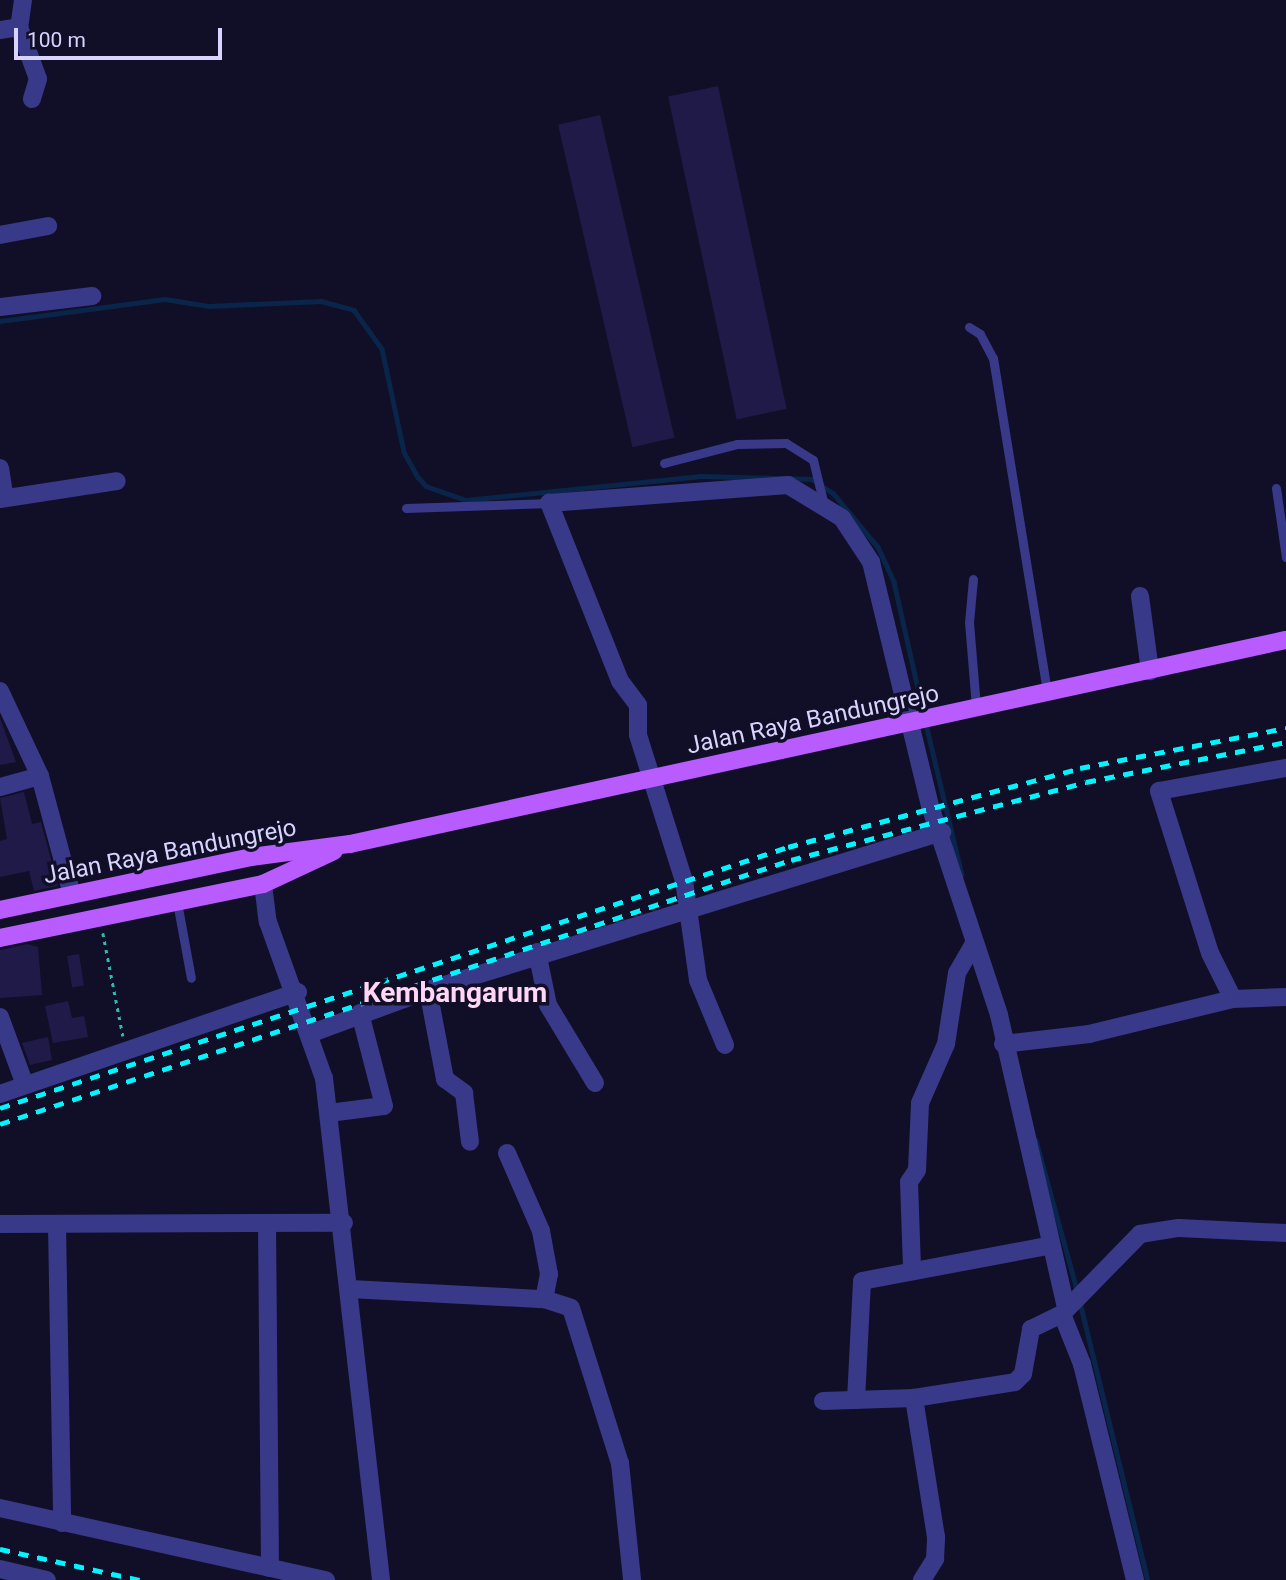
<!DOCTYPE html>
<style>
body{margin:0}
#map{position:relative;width:1286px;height:1580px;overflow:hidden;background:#110e27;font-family:Roboto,sans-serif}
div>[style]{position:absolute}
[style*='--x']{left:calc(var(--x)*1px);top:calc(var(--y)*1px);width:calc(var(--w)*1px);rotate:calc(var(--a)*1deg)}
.stream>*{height:4.5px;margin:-2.25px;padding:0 2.25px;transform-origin:2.25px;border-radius:2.25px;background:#0a254a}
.building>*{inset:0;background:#201a49;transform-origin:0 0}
.path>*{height:2.5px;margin-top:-1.25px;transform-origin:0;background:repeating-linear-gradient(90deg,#2bbcab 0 3.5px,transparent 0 8.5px)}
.service>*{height:9px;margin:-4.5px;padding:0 4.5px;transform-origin:4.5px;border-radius:4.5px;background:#383988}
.minor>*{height:18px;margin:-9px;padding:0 9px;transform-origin:9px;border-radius:9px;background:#383988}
.primary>*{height:18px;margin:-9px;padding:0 9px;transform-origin:9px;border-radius:9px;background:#b85bff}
.rail>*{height:4.5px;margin-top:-2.25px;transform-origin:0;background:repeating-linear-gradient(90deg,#00f5ff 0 10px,transparent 0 19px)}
span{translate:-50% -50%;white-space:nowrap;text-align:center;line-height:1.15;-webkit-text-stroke:7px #110e27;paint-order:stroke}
.street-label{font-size:24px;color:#d7d4ff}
.quarter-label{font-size:28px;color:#ffd6f3;font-weight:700}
.scale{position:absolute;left:14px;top:28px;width:208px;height:32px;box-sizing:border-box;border:4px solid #d7d4ff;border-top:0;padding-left:9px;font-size:21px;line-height:24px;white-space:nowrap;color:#d7d4ff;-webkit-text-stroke:5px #110e27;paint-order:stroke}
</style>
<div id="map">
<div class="stream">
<i style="--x:0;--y:321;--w:166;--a:-7.6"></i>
<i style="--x:165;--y:299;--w:45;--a:9"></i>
<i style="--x:209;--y:306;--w:112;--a:-2.6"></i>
<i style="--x:321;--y:301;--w:34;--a:15"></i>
<i style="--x:354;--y:310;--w:48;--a:54.3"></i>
<i style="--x:382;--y:349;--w:105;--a:77.9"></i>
<i style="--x:404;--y:452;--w:29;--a:61"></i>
<i style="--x:418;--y:477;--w:12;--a:48"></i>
<i style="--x:426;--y:486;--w:42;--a:19.3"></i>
<i style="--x:466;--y:500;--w:236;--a:-5.8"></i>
<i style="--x:701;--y:476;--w:111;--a:1.5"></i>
<i style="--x:812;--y:479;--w:25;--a:34"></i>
<i style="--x:833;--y:493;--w:70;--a:50.2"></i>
<i style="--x:878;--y:547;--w:38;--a:65"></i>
<i style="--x:894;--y:582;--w:136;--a:77.3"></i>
<i style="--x:926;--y:724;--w:155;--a:76.6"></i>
<i style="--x:1036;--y:1140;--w:156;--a:74.7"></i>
<i style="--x:1080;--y:1302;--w:286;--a:76.3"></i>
</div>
<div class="building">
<i style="left:718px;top:86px;width:330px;height:51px;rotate:78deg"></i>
<i style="left:600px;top:115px;width:331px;height:43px;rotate:77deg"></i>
<i style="clip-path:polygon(0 718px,16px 762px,0 765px)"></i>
<i style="clip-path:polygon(24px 792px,32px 824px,41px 822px,58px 886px,34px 891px,29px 871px,0 877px,0 841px,7px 839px,0 798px)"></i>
<i style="clip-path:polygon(27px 944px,38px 947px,42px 995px,0 998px,0 950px)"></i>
<i style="left:79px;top:954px;width:32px;height:12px;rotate:81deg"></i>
<i style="clip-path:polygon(68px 1001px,72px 1018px,84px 1016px,88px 1037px,53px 1043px,45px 1006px)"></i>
<i style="clip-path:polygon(48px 1037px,52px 1060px,30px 1065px,22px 1043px)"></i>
</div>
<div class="path">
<i style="--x:103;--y:933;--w:105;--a:79"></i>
</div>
<div class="service">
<i style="--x:969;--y:327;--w:13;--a:32"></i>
<i style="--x:980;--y:334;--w:27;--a:62"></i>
<i style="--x:993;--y:358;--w:338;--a:80.8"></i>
<i style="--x:664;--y:463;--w:75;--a:-14.6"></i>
<i style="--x:737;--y:444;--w:49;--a:-1.2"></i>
<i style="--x:786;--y:443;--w:32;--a:32"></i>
<i style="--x:813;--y:460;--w:42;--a:76.3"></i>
<i style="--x:1276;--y:488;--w:70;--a:81.8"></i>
<i style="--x:406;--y:508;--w:143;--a:-2"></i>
<i style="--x:973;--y:579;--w:43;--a:95.3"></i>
<i style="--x:969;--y:622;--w:86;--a:85.3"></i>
<i style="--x:177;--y:902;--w:77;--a:79.6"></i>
</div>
<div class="minor">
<i style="--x:23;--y:0;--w:27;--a:98"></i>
<i style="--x:19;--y:27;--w:55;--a:69.9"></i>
<i style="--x:38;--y:79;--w:21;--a:107"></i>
<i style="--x:0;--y:30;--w:19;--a:-9"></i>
<i style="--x:0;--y:235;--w:49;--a:-10.6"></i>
<i style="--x:0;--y:307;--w:93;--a:-6.8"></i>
<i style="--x:0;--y:468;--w:30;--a:81"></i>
<i style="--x:0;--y:499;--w:118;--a:-8.7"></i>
<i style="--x:1140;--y:596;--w:76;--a:82.4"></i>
<i style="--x:0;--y:691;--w:94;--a:64.8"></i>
<i style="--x:40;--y:776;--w:123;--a:74.9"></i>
<i style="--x:0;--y:787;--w:41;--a:-15.4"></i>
<i style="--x:263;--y:884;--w:38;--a:83"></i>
<i style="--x:268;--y:922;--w:166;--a:70.3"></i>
<i style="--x:324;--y:1078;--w:505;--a:83.52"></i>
<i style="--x:537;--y:952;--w:54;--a:78.3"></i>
<i style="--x:548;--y:1005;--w:91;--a:58.9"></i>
<i style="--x:428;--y:990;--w:538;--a:-17.09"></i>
<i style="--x:1233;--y:999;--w:51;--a:-116.6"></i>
<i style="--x:1210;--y:953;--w:170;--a:-107.5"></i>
<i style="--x:1159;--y:791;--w:129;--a:-10.3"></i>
<i style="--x:0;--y:1017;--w:72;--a:69.8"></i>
<i style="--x:312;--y:1033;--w:124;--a:-20.3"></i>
<i style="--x:428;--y:990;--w:91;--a:79.2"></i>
<i style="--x:445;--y:1079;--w:24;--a:36"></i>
<i style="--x:464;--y:1093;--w:49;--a:83"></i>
<i style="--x:1003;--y:1044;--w:87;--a:-6.6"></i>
<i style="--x:1089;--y:1034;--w:148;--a:-13.7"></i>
<i style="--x:1233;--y:999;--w:53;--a:-2.2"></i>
<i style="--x:725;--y:1045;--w:70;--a:-112.6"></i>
<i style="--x:698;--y:980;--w:100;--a:-98"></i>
<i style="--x:684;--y:881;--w:153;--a:-107.5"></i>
<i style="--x:638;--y:735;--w:30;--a:-90"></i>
<i style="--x:638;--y:705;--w:30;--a:-127"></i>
<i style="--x:620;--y:681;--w:192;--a:-111.7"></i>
<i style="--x:549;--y:503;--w:240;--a:-4.3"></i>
<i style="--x:788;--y:485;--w:63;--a:31.4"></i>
<i style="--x:842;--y:518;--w:53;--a:56.6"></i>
<i style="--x:871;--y:562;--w:251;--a:76.4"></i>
<i style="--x:930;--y:806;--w:220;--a:71.7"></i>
<i style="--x:999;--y:1015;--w:301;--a:77.1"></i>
<i style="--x:0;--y:1094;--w:315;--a:-18.9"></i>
<i style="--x:329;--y:1113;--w:55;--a:-7.3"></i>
<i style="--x:384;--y:1106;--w:96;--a:-104.5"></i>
<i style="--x:507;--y:1153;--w:85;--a:66.4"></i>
<i style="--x:541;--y:1231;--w:44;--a:79.5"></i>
<i style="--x:549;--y:1274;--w:25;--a:101"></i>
<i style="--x:267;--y:1223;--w:345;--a:89.5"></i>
<i style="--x:0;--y:1224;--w:344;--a:-0.2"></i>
<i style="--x:57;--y:1225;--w:298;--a:89"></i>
<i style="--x:912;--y:1268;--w:86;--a:-92"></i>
<i style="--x:909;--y:1182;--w:14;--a:-56"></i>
<i style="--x:917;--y:1170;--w:67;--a:-87.4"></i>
<i style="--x:920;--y:1103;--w:64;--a:-66.2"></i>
<i style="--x:946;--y:1044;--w:72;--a:-81.2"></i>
<i style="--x:957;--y:973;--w:34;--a:-60"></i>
<i style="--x:350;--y:1289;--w:194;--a:3"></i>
<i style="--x:544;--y:1299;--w:28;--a:18"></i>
<i style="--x:571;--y:1308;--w:163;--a:72.5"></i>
<i style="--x:620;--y:1463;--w:118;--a:84.1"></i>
<i style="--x:1062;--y:1314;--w:54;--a:68.2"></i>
<i style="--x:1082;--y:1364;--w:222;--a:76.2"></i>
<i style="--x:856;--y:1400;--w:119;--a:-87.1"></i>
<i style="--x:862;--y:1281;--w:189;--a:-10.7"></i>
<i style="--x:823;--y:1401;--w:91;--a:-1.9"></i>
<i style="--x:0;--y:1508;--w:334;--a:12.5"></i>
<i style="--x:0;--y:1569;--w:48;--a:13.2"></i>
<i style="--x:922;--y:1580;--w:25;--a:-58"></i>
<i style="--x:935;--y:1559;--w:22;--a:-87"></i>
<i style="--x:936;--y:1537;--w:141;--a:-99"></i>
<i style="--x:914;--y:1398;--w:102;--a:-9"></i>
<i style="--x:1015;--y:1382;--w:11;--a:-45"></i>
<i style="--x:1023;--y:1374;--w:46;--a:-79.9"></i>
<i style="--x:1031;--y:1329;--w:34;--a:-26"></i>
<i style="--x:1062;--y:1314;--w:112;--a:-45.7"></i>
<i style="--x:1140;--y:1234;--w:39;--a:-9"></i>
<i style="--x:1179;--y:1228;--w:107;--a:2.7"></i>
</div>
<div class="primary">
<i style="--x:0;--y:910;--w:257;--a:-11.9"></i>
<i style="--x:251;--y:857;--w:100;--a:-7.5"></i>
<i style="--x:350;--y:844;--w:958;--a:-12.3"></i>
<i style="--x:0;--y:938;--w:268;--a:-11.6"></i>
<i style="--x:263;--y:884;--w:78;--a:-24.9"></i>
</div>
<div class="rail">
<i style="--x:0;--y:1108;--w:830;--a:-18.33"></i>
<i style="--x:788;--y:847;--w:302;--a:-15.1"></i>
<i style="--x:1080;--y:768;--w:210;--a:-11"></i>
<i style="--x:0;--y:1124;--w:834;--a:-18.46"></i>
<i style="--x:791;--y:860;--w:305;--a:-14.8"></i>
<i style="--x:1086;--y:782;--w:204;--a:-11.3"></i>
<i style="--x:0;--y:1549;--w:143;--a:12.5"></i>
</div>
<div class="street-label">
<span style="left:813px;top:720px;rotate:-12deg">Jalan Raya Bandungrejo</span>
<span style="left:170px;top:852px;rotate:-11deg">Jalan Raya Bandungrejo</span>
</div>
<div class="quarter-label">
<span style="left:455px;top:993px">Kembangarum</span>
</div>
<div class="scale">100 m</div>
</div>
